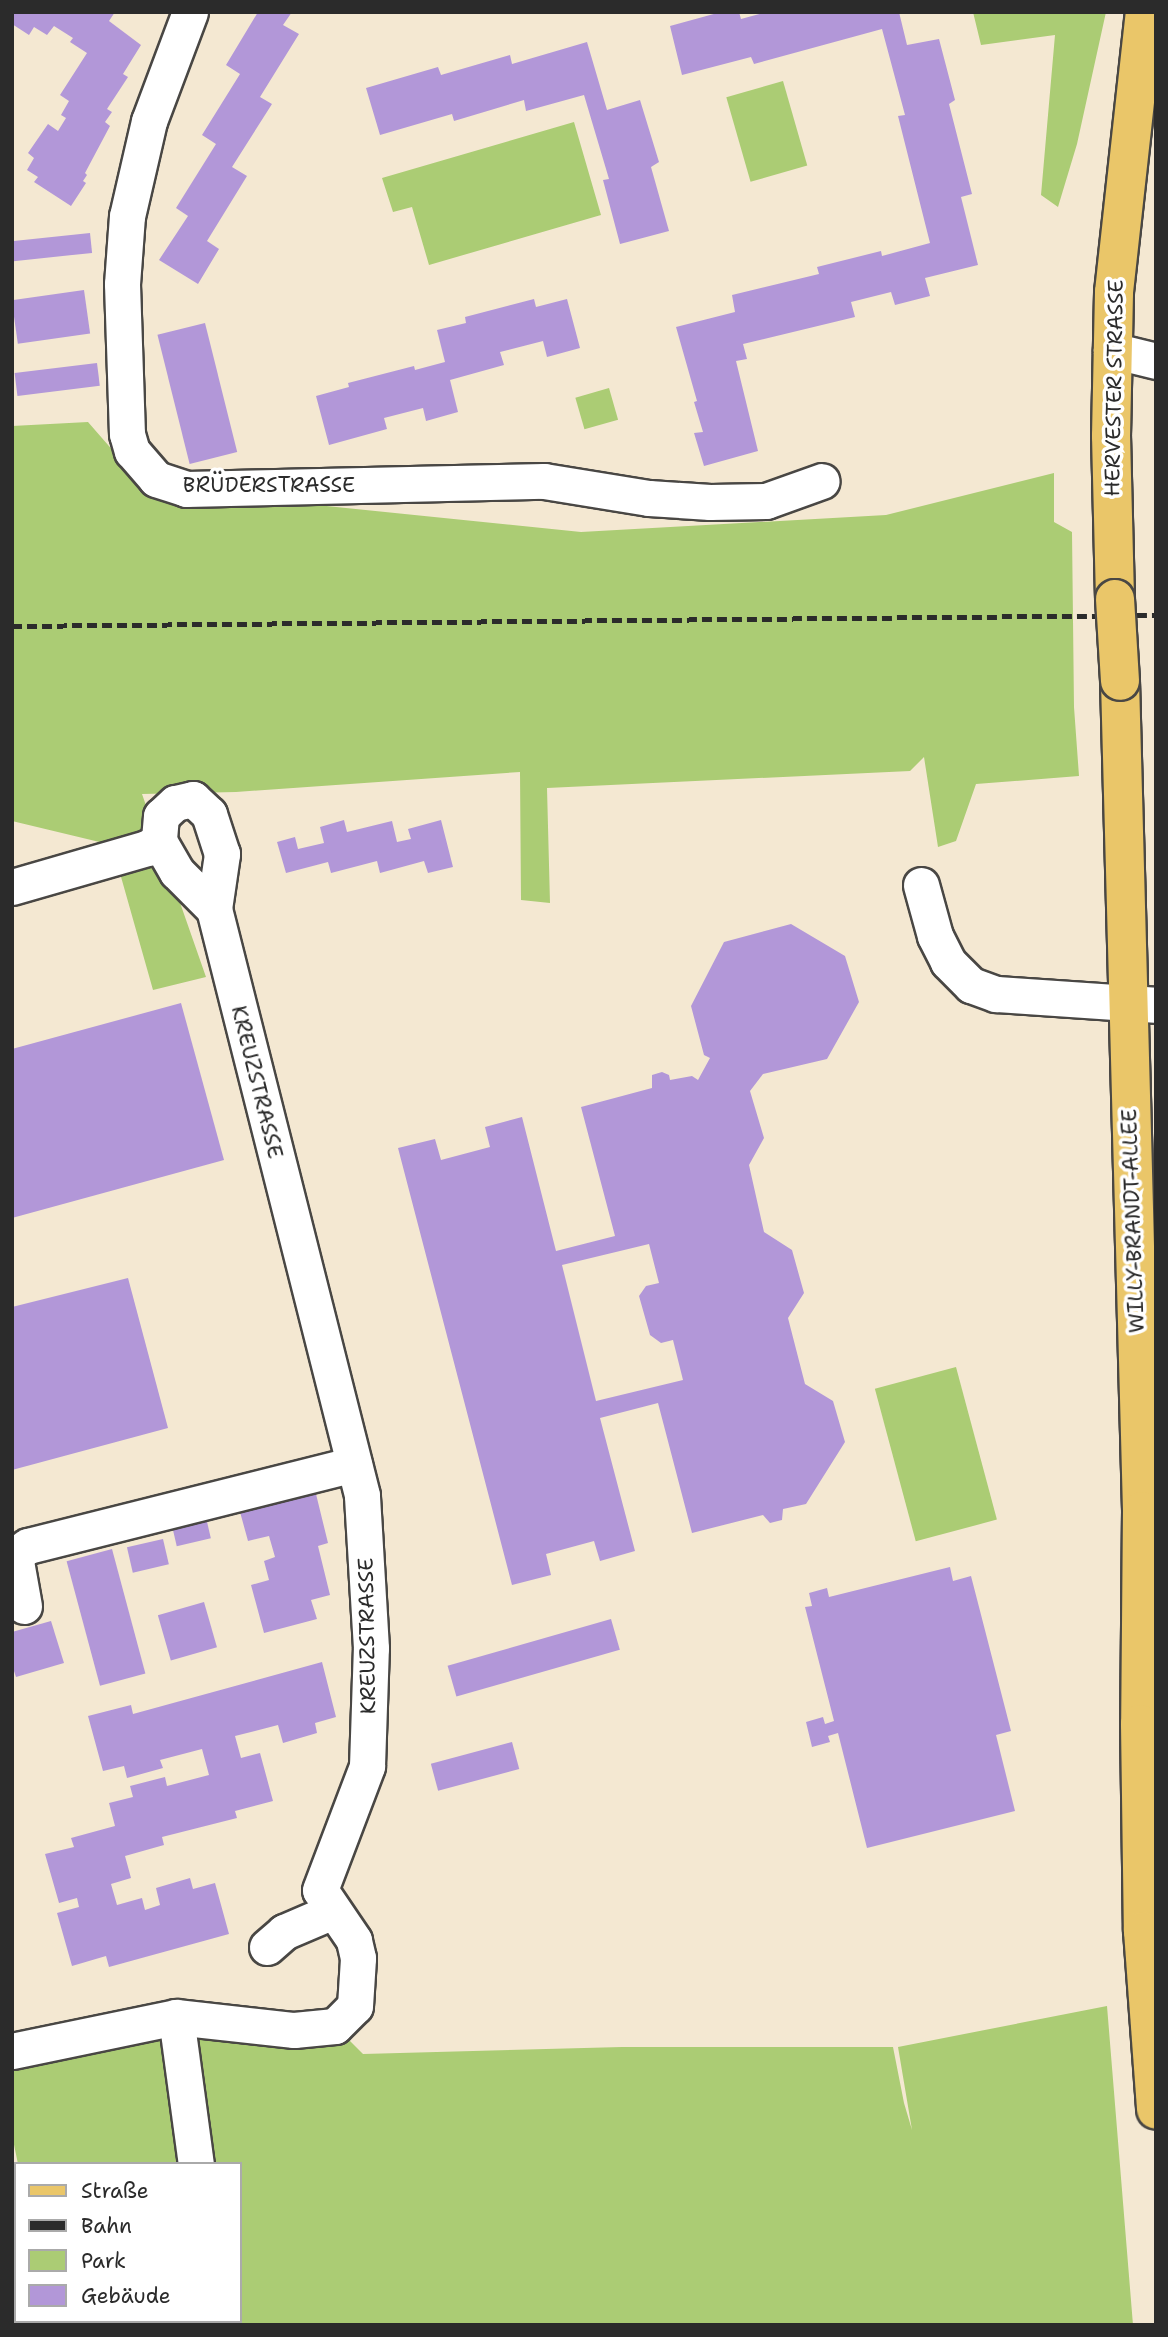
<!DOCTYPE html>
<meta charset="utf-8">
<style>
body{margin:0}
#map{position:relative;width:1168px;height:2337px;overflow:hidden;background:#f4e8d2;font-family:"Shantell Sans",sans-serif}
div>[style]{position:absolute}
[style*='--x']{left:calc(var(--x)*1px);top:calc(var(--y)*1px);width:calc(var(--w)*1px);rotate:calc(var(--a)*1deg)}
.green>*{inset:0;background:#abcc74;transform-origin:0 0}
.building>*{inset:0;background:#b297d8;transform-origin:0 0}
.roads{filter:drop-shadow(2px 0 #494744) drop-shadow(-2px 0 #494744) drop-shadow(0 2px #494744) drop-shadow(0 -2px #494744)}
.minor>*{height:35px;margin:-17.5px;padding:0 17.5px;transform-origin:17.5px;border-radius:17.5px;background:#fff}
.major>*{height:38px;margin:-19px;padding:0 19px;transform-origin:19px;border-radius:19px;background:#eac669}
.rail>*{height:5px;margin-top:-2.5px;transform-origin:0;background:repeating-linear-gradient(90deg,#2b2b2b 0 10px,transparent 0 15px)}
.bridges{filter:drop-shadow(2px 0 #494744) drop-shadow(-2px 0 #494744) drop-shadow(0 2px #494744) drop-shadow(0 -2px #494744)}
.major-bridge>*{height:38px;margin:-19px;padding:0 19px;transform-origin:19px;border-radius:19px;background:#eac669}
span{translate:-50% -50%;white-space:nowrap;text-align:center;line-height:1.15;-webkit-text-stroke:7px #fff;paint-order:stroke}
.street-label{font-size:21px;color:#2b2b2b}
.frame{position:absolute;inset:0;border:14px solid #2b2b2b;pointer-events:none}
.legend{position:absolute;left:14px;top:2162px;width:228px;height:161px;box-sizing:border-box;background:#fff;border:2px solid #aaa;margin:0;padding:9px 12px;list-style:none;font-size:21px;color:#2b2b2b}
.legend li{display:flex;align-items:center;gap:14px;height:35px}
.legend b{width:35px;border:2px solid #aaa}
</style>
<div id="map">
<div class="green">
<i style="clip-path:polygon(973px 12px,1106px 12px,1077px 144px,1058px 207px,1041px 195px,1055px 35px,981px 45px)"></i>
<i style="left:783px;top:81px;width:88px;height:59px;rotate:74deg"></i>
<i style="clip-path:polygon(574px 122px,601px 215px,429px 265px,412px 207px,393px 212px,382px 178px)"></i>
<i style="left:609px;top:388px;width:33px;height:35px;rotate:74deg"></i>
<i style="clip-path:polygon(88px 422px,149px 492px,297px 503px,581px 532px,886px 515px,1054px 473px,1054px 522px,1072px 532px,1074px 707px,1079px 776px,976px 784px,956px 841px,938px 847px,924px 757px,910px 771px,547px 788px,550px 903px,521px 900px,520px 772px,236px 792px,142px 794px,206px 977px,153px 990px,112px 845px,12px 821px,12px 426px)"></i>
<i style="left:956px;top:1367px;width:158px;height:84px;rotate:75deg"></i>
<i style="clip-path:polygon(1107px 2006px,1133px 2325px,12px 2325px,12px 2182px,16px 2178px,16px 2321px,240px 2321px,240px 2164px,18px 2164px,12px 2135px,12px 2051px,176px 2017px,335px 2026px,363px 2054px,622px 2047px,893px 2047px,904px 2103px,912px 2130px,898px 2047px)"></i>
</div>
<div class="building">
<i style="clip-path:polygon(12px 12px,115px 12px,109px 21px,141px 45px,123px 74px,128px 77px,107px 109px,112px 112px,105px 122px,110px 126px,85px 173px,87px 175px,83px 181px,86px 183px,71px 206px,34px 182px,38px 177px,27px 170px,34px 158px,28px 153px,48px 124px,58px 131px,66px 118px,61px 115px,69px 101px,60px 95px,87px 53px,70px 42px,73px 38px,54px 26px,47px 35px,34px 27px,29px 35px,12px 24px)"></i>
<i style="clip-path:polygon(258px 12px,292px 12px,283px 25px,299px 34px,260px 97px,272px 104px,232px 167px,247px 176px,207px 241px,219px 249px,198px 284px,159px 260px,188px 216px,176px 208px,216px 144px,202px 135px,240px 74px,226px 65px)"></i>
<i style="clip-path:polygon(721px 12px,739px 12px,741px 19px,767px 12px,899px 12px,907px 45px,939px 39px,955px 100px,949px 104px,972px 194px,961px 197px,978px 265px,925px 278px,930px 296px,895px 305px,891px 292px,851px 302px,855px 317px,743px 344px,747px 359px,736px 361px,758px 451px,704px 466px,694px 433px,703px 432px,694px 402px,697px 401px,676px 327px,735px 312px,732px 295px,819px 274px,817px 267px,881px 251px,882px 256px,930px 243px,898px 116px,905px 115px,882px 29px,754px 64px,751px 57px,682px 75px,670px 26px)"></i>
<i style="clip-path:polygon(587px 42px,607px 110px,640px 100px,659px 162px,651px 167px,669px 231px,620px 244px,603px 180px,609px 179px,584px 95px,526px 111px,524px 100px,454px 121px,452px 114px,380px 135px,366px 88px,438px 67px,441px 75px,510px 55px,512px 64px)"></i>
<i style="left:90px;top:233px;width:20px;height:79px;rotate:84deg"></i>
<i style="left:84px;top:290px;width:44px;height:73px;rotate:82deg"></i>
<i style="clip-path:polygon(534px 299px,536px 307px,567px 299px,580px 348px,547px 357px,543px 341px,500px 352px,504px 365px,450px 380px,458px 412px,426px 421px,423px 408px,384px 418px,387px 429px,329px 445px,316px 396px,349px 387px,348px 383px,414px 366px,415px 370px,445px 362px,437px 330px,466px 323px,465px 317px)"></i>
<i style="left:205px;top:323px;width:133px;height:49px;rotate:76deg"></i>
<i style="left:97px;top:363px;width:23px;height:83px;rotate:83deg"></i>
<i style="clip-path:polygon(344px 820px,347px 832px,392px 821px,397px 842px,411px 839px,408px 829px,441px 820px,453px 867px,428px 873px,424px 861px,380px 873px,377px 861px,331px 873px,328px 862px,286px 873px,277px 842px,295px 837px,298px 849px,324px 843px,320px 827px)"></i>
<i style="clip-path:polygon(evenodd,791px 924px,845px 956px,859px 1002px,827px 1059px,763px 1074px,750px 1091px,764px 1138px,749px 1165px,764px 1232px,792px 1250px,804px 1293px,788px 1318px,805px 1384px,833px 1401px,845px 1442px,806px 1504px,783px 1509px,782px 1520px,770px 1523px,763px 1515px,692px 1533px,658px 1403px,600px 1418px,635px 1551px,600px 1561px,594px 1541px,546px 1554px,551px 1575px,512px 1585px,398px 1148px,435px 1139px,441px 1160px,490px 1147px,485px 1127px,522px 1117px,556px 1251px,615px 1236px,581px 1107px,652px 1088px,652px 1075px,662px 1072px,669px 1075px,670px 1080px,692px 1076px,698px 1080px,710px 1058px,704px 1055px,691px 1006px,724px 942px,791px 924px,649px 1244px,659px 1283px,646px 1286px,639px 1296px,650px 1335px,661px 1343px,673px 1340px,683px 1380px,596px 1401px,562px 1265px,649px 1244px)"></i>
<i style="clip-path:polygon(181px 1003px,224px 1160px,12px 1218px,12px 1049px)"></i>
<i style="clip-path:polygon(128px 1278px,168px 1428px,12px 1470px,12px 1307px)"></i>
<i style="clip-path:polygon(291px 1487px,296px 1499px,316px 1494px,328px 1543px,318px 1546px,330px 1595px,311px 1600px,317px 1619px,264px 1633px,251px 1585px,269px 1580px,264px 1561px,275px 1557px,269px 1536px,248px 1541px,237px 1501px)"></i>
<i style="left:205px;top:1513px;width:26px;height:35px;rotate:77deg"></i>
<i style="left:163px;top:1539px;width:26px;height:37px;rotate:77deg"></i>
<i style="left:112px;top:1549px;width:129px;height:47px;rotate:75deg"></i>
<i style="clip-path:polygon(950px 1567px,953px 1581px,971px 1576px,1011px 1731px,996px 1735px,1015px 1811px,867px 1848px,838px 1733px,828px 1736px,830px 1742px,812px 1747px,806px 1722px,823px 1717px,825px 1724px,834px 1721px,805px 1607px,812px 1606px,809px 1593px,827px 1588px,829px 1597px)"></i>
<i style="left:204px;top:1602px;width:47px;height:48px;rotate:74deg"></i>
<i style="left:611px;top:1619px;width:32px;height:170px;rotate:74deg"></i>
<i style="clip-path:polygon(51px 1621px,64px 1663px,16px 1677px,12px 1665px,12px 1632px)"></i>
<i style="clip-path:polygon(322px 1662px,336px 1717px,315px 1723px,317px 1733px,283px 1743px,278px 1725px,235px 1736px,241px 1758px,260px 1753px,273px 1801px,235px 1811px,237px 1818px,162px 1837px,164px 1845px,125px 1856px,131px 1878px,111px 1884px,117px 1905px,142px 1898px,145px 1910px,160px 1905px,156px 1888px,190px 1878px,193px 1889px,215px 1883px,229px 1934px,109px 1967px,106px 1956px,72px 1966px,57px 1913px,79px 1907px,77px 1898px,59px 1903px,45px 1854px,74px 1847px,71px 1838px,115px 1826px,109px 1803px,133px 1797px,130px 1786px,165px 1777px,167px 1786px,209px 1775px,202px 1749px,160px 1760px,163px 1768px,127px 1778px,124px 1766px,103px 1771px,88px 1716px,131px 1705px,133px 1714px)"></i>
<i style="left:512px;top:1742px;width:28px;height:84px;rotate:75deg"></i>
</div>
<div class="roads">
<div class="minor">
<i style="--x:190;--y:12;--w:116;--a:110.6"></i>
<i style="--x:149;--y:121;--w:98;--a:103"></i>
<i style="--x:127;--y:216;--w:68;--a:94.2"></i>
<i style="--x:122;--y:284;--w:150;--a:88.1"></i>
<i style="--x:127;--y:434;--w:18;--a:74"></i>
<i style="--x:132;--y:451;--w:37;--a:49"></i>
<i style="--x:156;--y:479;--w:32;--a:18"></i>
<i style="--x:186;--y:489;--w:358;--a:-1.3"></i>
<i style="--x:544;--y:481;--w:106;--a:9.2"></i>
<i style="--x:649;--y:498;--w:61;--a:3.8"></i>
<i style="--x:710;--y:502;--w:56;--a:-1"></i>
<i style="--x:766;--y:501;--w:59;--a:-19.7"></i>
<i style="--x:1111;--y:350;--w:46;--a:13.7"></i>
<i style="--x:921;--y:885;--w:53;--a:74.6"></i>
<i style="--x:935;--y:936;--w:29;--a:63"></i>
<i style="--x:948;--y:962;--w:33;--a:45"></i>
<i style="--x:971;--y:985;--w:27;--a:20"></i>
<i style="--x:996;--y:994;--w:160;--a:3.9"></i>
<i style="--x:12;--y:887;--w:141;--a:-16.1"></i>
<i style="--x:147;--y:848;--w:14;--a:-30"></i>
<i style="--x:24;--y:1606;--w:46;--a:-100.1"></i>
<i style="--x:16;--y:1561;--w:9;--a:-72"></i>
<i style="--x:19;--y:1552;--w:11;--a:-34"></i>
<i style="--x:28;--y:1546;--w:336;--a:-14.1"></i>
<i style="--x:267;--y:1947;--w:23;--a:-41"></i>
<i style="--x:284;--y:1932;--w:53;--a:-23.2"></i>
<i style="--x:176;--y:2017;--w:148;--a:82.3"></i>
<i style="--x:12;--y:2051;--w:167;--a:-11.7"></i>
<i style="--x:176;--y:2017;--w:119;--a:6.3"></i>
<i style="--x:294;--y:2030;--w:41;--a:-5.6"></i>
<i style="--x:335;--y:2026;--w:28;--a:-45"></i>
<i style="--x:355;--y:2006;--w:48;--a:-86.4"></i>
<i style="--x:358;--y:1958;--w:18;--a:-103"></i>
<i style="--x:354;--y:1940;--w:60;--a:-124.2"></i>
<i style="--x:320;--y:1890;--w:133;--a:-69.2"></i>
<i style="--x:367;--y:1766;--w:118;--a:-88.1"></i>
<i style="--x:371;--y:1648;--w:153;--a:-93.4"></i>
<i style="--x:362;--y:1495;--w:604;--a:-104.17"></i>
<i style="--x:214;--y:909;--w:56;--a:-81.7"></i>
<i style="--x:222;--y:854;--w:42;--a:-108"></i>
<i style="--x:209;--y:814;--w:22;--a:-137"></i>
<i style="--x:193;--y:799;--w:18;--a:167"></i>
<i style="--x:175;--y:803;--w:19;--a:137"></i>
<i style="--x:161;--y:816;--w:25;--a:95"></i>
<i style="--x:159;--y:841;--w:36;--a:60"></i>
<i style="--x:177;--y:872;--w:52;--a:45"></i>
</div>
<div class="major">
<i style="--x:1115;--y:599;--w:163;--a:-91.4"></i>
<i style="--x:1111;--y:436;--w:144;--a:-88.8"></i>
<i style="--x:1114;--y:292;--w:282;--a:-83.7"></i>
<i style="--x:1120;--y:681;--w:830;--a:88.48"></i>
<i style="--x:1142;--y:1511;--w:213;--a:90.5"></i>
<i style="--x:1140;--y:1724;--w:207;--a:89.2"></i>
<i style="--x:1143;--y:1931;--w:179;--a:85.8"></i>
</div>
</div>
<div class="rail">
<i style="--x:12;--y:626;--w:1144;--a:-0.55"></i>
</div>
<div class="bridges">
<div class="major-bridge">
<i style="--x:1115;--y:599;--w:82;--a:86.5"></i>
</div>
</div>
<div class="street-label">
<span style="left:1114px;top:388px;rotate:-89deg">HERVESTER STRASSE</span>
<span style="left:269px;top:485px">BRÜDERSTRASSE</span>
<span style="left:257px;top:1082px;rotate:76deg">KREUZSTRASSE</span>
<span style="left:1133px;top:1221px;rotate:-92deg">WILLY-BRANDT-ALLEE</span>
<span style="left:367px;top:1636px;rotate:-91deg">KREUZSTRASSE</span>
</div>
<div class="frame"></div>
<ul class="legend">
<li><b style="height:9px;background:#eac669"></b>Straße</li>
<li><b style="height:9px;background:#2b2b2b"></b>Bahn</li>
<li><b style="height:19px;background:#abcc74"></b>Park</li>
<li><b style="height:19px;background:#b297d8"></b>Gebäude</li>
</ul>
</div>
